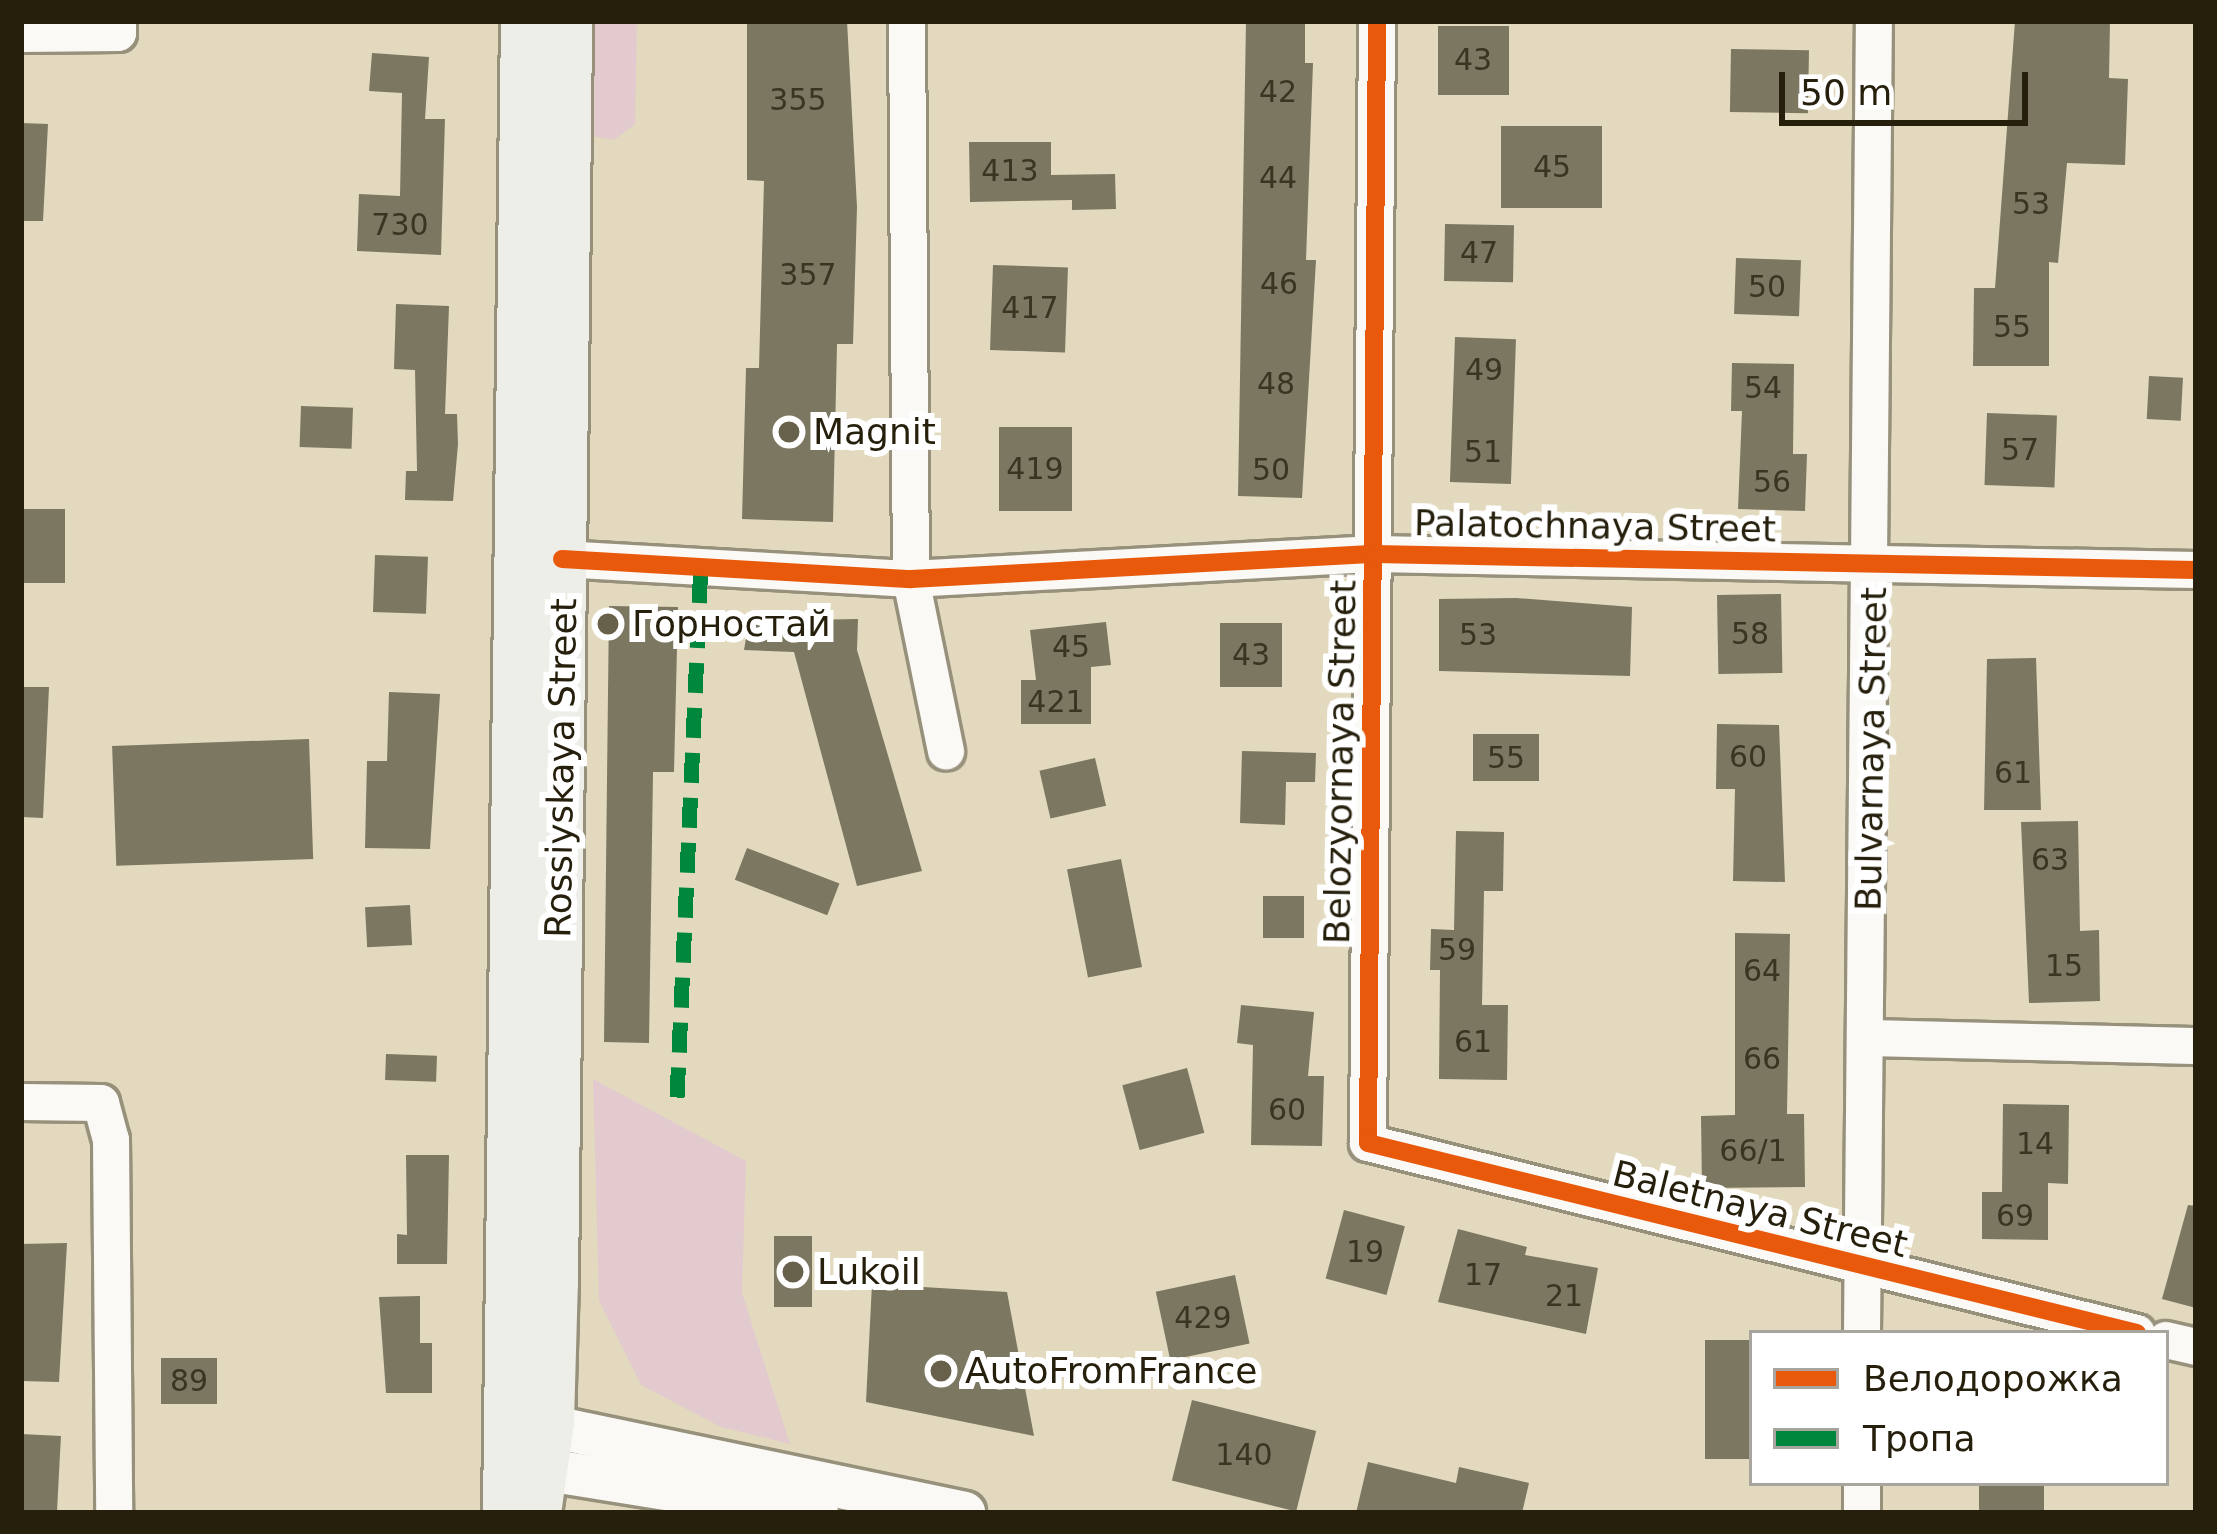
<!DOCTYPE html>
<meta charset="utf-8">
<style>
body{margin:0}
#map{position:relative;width:2217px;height:1534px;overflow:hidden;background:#e2d9be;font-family:"DejaVu Sans",sans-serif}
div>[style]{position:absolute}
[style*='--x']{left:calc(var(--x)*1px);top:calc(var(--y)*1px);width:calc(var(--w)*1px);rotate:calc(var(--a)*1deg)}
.green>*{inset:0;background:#e3cace}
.building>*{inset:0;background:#7b7761;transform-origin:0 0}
.roads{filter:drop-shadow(3px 0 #97917c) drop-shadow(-3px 0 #97917c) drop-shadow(0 3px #97917c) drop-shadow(0 -3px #97917c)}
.minor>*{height:36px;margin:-18px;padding:0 18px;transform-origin:18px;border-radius:18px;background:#fbf9f5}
.tertiary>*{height:42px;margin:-21px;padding:0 21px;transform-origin:21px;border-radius:21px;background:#fbf9f5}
.secondary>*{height:48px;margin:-24px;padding:0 24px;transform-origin:24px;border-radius:24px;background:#edeee8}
.quiet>*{height:15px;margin-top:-7.5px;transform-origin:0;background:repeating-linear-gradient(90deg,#00873e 0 30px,transparent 0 45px)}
.cycleway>*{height:18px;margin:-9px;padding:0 9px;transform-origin:9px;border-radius:9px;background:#e8590c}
.dots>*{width:33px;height:33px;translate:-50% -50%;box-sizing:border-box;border:6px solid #fff;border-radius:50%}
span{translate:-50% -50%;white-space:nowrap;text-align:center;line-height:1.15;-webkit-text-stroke:12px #fff;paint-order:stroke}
.number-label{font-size:30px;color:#3a3521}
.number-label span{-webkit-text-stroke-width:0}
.poi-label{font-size:36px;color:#251f0c}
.left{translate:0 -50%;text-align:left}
.street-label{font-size:36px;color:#251f0c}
.frame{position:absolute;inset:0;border:24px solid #251f0c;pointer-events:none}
.legend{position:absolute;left:1749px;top:1330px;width:420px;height:156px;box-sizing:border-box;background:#fff;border:3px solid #a8a59e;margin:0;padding:15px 21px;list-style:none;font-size:36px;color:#251f0c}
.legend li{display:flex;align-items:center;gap:24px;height:60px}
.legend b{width:60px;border:3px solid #a8a59e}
.scale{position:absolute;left:1779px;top:72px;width:249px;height:54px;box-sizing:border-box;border:6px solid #251f0c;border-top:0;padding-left:15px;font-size:36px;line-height:42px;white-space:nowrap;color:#251f0c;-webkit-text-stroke:9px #fff;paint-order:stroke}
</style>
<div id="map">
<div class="green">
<i style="clip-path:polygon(592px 21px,637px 21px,635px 124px,614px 140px,592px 136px)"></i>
<i style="clip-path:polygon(593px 1079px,746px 1161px,742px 1293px,790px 1444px,721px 1427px,641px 1385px,599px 1301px)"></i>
</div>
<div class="building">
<i style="clip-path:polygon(747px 21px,847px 21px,857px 207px,853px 344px,837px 344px,833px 522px,742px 519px,746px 368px,759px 368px,764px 181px,747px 180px)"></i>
<i style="clip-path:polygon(1246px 21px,1305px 21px,1305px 63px,1313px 63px,1306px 260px,1316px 260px,1302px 498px,1238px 496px)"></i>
<i style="clip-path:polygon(2015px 21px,2110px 21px,2109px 78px,2128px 79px,2125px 165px,2067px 163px,2058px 263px,2049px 262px,2049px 366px,1973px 366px,1974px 288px,1995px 288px)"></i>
<i style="left:1438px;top:26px;width:71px;height:69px"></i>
<i style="left:1731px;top:49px;width:78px;height:63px;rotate:1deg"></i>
<i style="clip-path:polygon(372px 53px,429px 57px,425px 119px,445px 119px,441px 255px,357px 251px,359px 194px,400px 196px,402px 93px,369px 91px)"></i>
<i style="clip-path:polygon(21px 123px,48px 124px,43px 221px,21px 221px)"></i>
<i style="left:1501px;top:126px;width:101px;height:82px"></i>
<i style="clip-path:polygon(969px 142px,1051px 142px,1051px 175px,1115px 174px,1116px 209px,1072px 210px,1072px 200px,970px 202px)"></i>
<i style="left:1445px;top:224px;width:69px;height:57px;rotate:1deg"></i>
<i style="left:1736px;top:258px;width:65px;height:56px;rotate:2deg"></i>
<i style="left:993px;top:265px;width:75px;height:85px;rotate:2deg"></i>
<i style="clip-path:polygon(396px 304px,449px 306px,445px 414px,457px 414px,458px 444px,453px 501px,405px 500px,406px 471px,417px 471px,415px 370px,394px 369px)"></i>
<i style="left:1455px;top:337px;width:61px;height:145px;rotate:2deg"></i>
<i style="clip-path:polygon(1732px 363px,1794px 364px,1793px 454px,1807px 454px,1805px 511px,1738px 509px,1742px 411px,1731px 411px)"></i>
<i style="left:2149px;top:376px;width:34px;height:43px;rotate:3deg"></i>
<i style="left:301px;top:406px;width:52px;height:41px;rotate:2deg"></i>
<i style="left:1987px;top:413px;width:70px;height:72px;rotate:2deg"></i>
<i style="left:999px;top:427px;width:73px;height:84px"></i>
<i style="left:21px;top:509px;width:44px;height:74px"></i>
<i style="left:375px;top:555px;width:53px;height:57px;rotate:2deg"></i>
<i style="left:1781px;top:594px;width:79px;height:64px;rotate:89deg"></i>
<i style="clip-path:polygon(1516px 598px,1632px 607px,1630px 676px,1439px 671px,1439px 599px)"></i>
<i style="clip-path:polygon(609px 606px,678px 607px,674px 772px,653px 772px,649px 1043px,604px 1042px)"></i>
<i style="clip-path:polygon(858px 619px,857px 650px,922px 871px,857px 886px,794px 652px,744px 650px,749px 621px)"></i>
<i style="clip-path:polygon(1106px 622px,1111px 665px,1091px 667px,1091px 724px,1021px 724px,1021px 680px,1036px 680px,1030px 630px)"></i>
<i style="left:1282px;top:623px;width:64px;height:62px;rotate:90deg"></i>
<i style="clip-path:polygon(2036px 658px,2041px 810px,1984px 810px,1987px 659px)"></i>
<i style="clip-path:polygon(21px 687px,49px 687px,43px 818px,21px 817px)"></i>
<i style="clip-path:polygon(389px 692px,440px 694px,430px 849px,365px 848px,367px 761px,387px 761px)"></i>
<i style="clip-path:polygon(1717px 724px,1779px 725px,1785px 882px,1733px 881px,1735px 789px,1716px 789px)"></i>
<i style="left:1473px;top:734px;width:66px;height:47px"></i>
<i style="left:309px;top:739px;width:120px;height:197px;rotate:88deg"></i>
<i style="clip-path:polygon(1242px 751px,1316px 753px,1315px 782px,1286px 782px,1285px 825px,1240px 823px)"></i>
<i style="left:1095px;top:758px;width:49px;height:57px;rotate:77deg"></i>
<i style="clip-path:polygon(2078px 821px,2080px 931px,2099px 930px,2100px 1001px,2029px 1003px,2021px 822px)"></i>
<i style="clip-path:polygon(1456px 831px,1504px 832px,1503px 891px,1484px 891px,1482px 1005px,1508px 1005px,1507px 1080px,1439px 1079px,1440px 970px,1430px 970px,1431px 929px,1454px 930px)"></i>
<i style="left:747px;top:848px;width:99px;height:34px;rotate:21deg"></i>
<i style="left:1121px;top:859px;width:110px;height:55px;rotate:79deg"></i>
<i style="left:1263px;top:896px;width:41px;height:42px"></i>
<i style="left:410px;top:905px;width:40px;height:45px;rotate:87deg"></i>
<i style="clip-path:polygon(1735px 933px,1790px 934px,1787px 1114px,1804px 1114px,1805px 1187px,1702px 1188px,1701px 1116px,1735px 1115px)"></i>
<i style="clip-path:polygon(1241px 1005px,1314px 1012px,1308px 1076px,1324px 1076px,1322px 1146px,1251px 1145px,1253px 1045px,1237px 1043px)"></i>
<i style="left:386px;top:1054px;width:51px;height:26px;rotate:2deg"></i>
<i style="left:1187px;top:1068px;width:67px;height:67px;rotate:75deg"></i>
<i style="clip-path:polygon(2003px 1104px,2069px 1105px,2068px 1184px,2048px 1183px,2048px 1240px,1982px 1239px,1982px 1192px,2002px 1192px)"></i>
<i style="clip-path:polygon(406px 1155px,449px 1155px,447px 1264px,397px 1264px,397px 1234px,407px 1235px)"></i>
<i style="clip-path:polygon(2188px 1205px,2196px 1206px,2196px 1308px,2162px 1299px)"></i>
<i style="left:1344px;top:1210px;width:63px;height:71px;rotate:15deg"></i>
<i style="clip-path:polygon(1458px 1229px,1527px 1247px,1525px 1255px,1598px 1268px,1586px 1334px,1438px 1302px)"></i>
<i style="left:774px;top:1236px;width:38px;height:71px"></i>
<i style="clip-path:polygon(67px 1243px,59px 1382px,21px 1381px,21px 1244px)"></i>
<i style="left:1235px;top:1275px;width:70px;height:81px;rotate:78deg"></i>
<i style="clip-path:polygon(872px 1284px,1007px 1292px,1034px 1436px,866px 1402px)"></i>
<i style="clip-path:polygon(420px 1296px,420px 1343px,432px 1343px,432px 1393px,386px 1393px,379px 1297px)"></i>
<i style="left:1752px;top:1340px;width:119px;height:47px;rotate:90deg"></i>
<i style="left:161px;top:1358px;width:56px;height:46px"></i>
<i style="left:1192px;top:1400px;width:128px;height:83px;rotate:14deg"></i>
<i style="left:21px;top:1434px;width:40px;height:79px;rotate:3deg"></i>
<i style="clip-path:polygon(1368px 1462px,1456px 1483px,1459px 1467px,1529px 1483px,1522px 1513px,1356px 1513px)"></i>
<i style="left:1979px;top:1483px;width:65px;height:30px"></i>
</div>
<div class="roads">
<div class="minor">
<i style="--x:907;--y:21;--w:558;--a:89.59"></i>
<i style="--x:911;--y:579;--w:176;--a:78.5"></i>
<i style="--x:1377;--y:21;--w:1122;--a:90.46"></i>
<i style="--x:1368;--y:1143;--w:792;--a:13.88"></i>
<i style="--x:21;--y:34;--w:97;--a:-0.6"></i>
<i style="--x:118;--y:33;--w:12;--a:-90"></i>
<i style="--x:562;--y:559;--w:350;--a:3.3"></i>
<i style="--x:911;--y:579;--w:465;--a:-3.1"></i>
<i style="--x:1375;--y:554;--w:821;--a:1.12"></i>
<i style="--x:1868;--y:1038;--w:328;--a:1.4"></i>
<i style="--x:21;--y:1102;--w:80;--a:0.7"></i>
<i style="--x:101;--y:1103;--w:38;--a:75"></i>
<i style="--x:111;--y:1140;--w:373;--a:89.5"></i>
<i style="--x:1862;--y:1333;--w:1312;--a:-89.48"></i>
<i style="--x:2166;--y:1340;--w:31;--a:13"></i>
<i style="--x:1862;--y:1513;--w:30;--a:-90"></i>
</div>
<div class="tertiary">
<i style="--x:515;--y:1419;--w:459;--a:11.8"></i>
<i style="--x:510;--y:1464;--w:311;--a:9.1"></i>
</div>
<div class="secondary">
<i style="--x:507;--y:1513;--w:1492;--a:-89.31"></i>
<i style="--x:537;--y:1513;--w:92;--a:-81.9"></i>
<i style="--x:550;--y:1422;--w:139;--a:-88.4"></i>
<i style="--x:554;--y:1283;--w:1262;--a:-89.36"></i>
</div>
</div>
<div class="quiet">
<i style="--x:677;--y:1097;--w:536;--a:-87.43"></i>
</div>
<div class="cycleway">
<i style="--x:1377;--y:21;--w:1122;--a:90.46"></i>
<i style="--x:1368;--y:1143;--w:792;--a:13.88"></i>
<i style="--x:562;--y:559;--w:350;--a:3.3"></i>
<i style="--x:911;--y:579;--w:465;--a:-3.1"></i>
<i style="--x:1375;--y:554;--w:821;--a:1.12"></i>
</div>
<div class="dots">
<i style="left:789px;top:432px;background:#67604a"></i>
<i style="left:608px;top:624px;background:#67604a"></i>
<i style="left:793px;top:1272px;background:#67604a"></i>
<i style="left:941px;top:1371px;background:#67604a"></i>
</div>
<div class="number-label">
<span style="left:1473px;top:60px">43</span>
<span style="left:1278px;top:92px">42</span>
<span style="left:798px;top:100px">355</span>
<span style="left:1552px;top:167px">45</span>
<span style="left:1010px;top:171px">413</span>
<span style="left:1278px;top:178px">44</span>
<span style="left:2031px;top:204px">53</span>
<span style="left:400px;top:225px">730</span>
<span style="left:1479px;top:253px">47</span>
<span style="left:808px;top:275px">357</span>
<span style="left:1279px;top:284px">46</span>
<span style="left:1767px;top:287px">50</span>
<span style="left:1030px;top:308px">417</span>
<span style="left:2012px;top:327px">55</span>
<span style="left:1484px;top:370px">49</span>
<span style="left:1276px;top:384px">48</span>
<span style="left:1763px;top:388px">54</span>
<span style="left:2020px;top:450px">57</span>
<span style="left:1483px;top:452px">51</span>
<span style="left:1035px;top:469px">419</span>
<span style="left:1271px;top:470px">50</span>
<span style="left:1772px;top:482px">56</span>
<span style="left:1750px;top:634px">58</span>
<span style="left:1478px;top:635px">53</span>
<span style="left:1071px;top:647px">45</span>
<span style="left:1251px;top:655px">43</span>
<span style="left:1056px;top:702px">421</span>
<span style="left:1748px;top:757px">60</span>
<span style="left:1506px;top:758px">55</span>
<span style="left:2013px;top:773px">61</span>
<span style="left:2050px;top:860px">63</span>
<span style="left:1457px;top:950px">59</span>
<span style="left:2064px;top:966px">15</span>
<span style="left:1762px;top:971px">64</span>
<span style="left:1473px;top:1042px">61</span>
<span style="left:1762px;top:1059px">66</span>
<span style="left:1287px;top:1110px">60</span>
<span style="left:2035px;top:1144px">14</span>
<span style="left:1753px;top:1151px">66/1</span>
<span style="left:2015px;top:1216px">69</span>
<span style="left:1365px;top:1252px">19</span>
<span style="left:1483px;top:1275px">17</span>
<span style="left:1564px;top:1296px">21</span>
<span style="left:1203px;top:1318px">429</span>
<span style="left:189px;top:1381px">89</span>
<span style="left:1244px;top:1455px">140</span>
</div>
<div class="poi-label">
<span class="left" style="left:813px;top:432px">Magnit</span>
<span class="left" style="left:632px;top:624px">Горностай</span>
<span class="left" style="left:817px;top:1272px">Lukoil</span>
<span class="left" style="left:965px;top:1371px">AutoFromFrance</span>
</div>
<div class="street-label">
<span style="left:1595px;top:526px;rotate:1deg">Palatochnaya Street</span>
<span style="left:1871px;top:749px;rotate:-89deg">Bulvarnaya Street</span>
<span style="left:1340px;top:762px;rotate:-89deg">Belozyornaya Street</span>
<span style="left:561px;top:768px;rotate:-89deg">Rossiyskaya Street</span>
<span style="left:1760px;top:1209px;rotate:14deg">Baletnaya Street</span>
</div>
<div class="frame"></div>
<ul class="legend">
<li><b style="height:15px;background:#e8590c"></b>Велодорожка</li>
<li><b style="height:15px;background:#00873e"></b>Тропа</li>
</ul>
<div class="scale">50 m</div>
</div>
